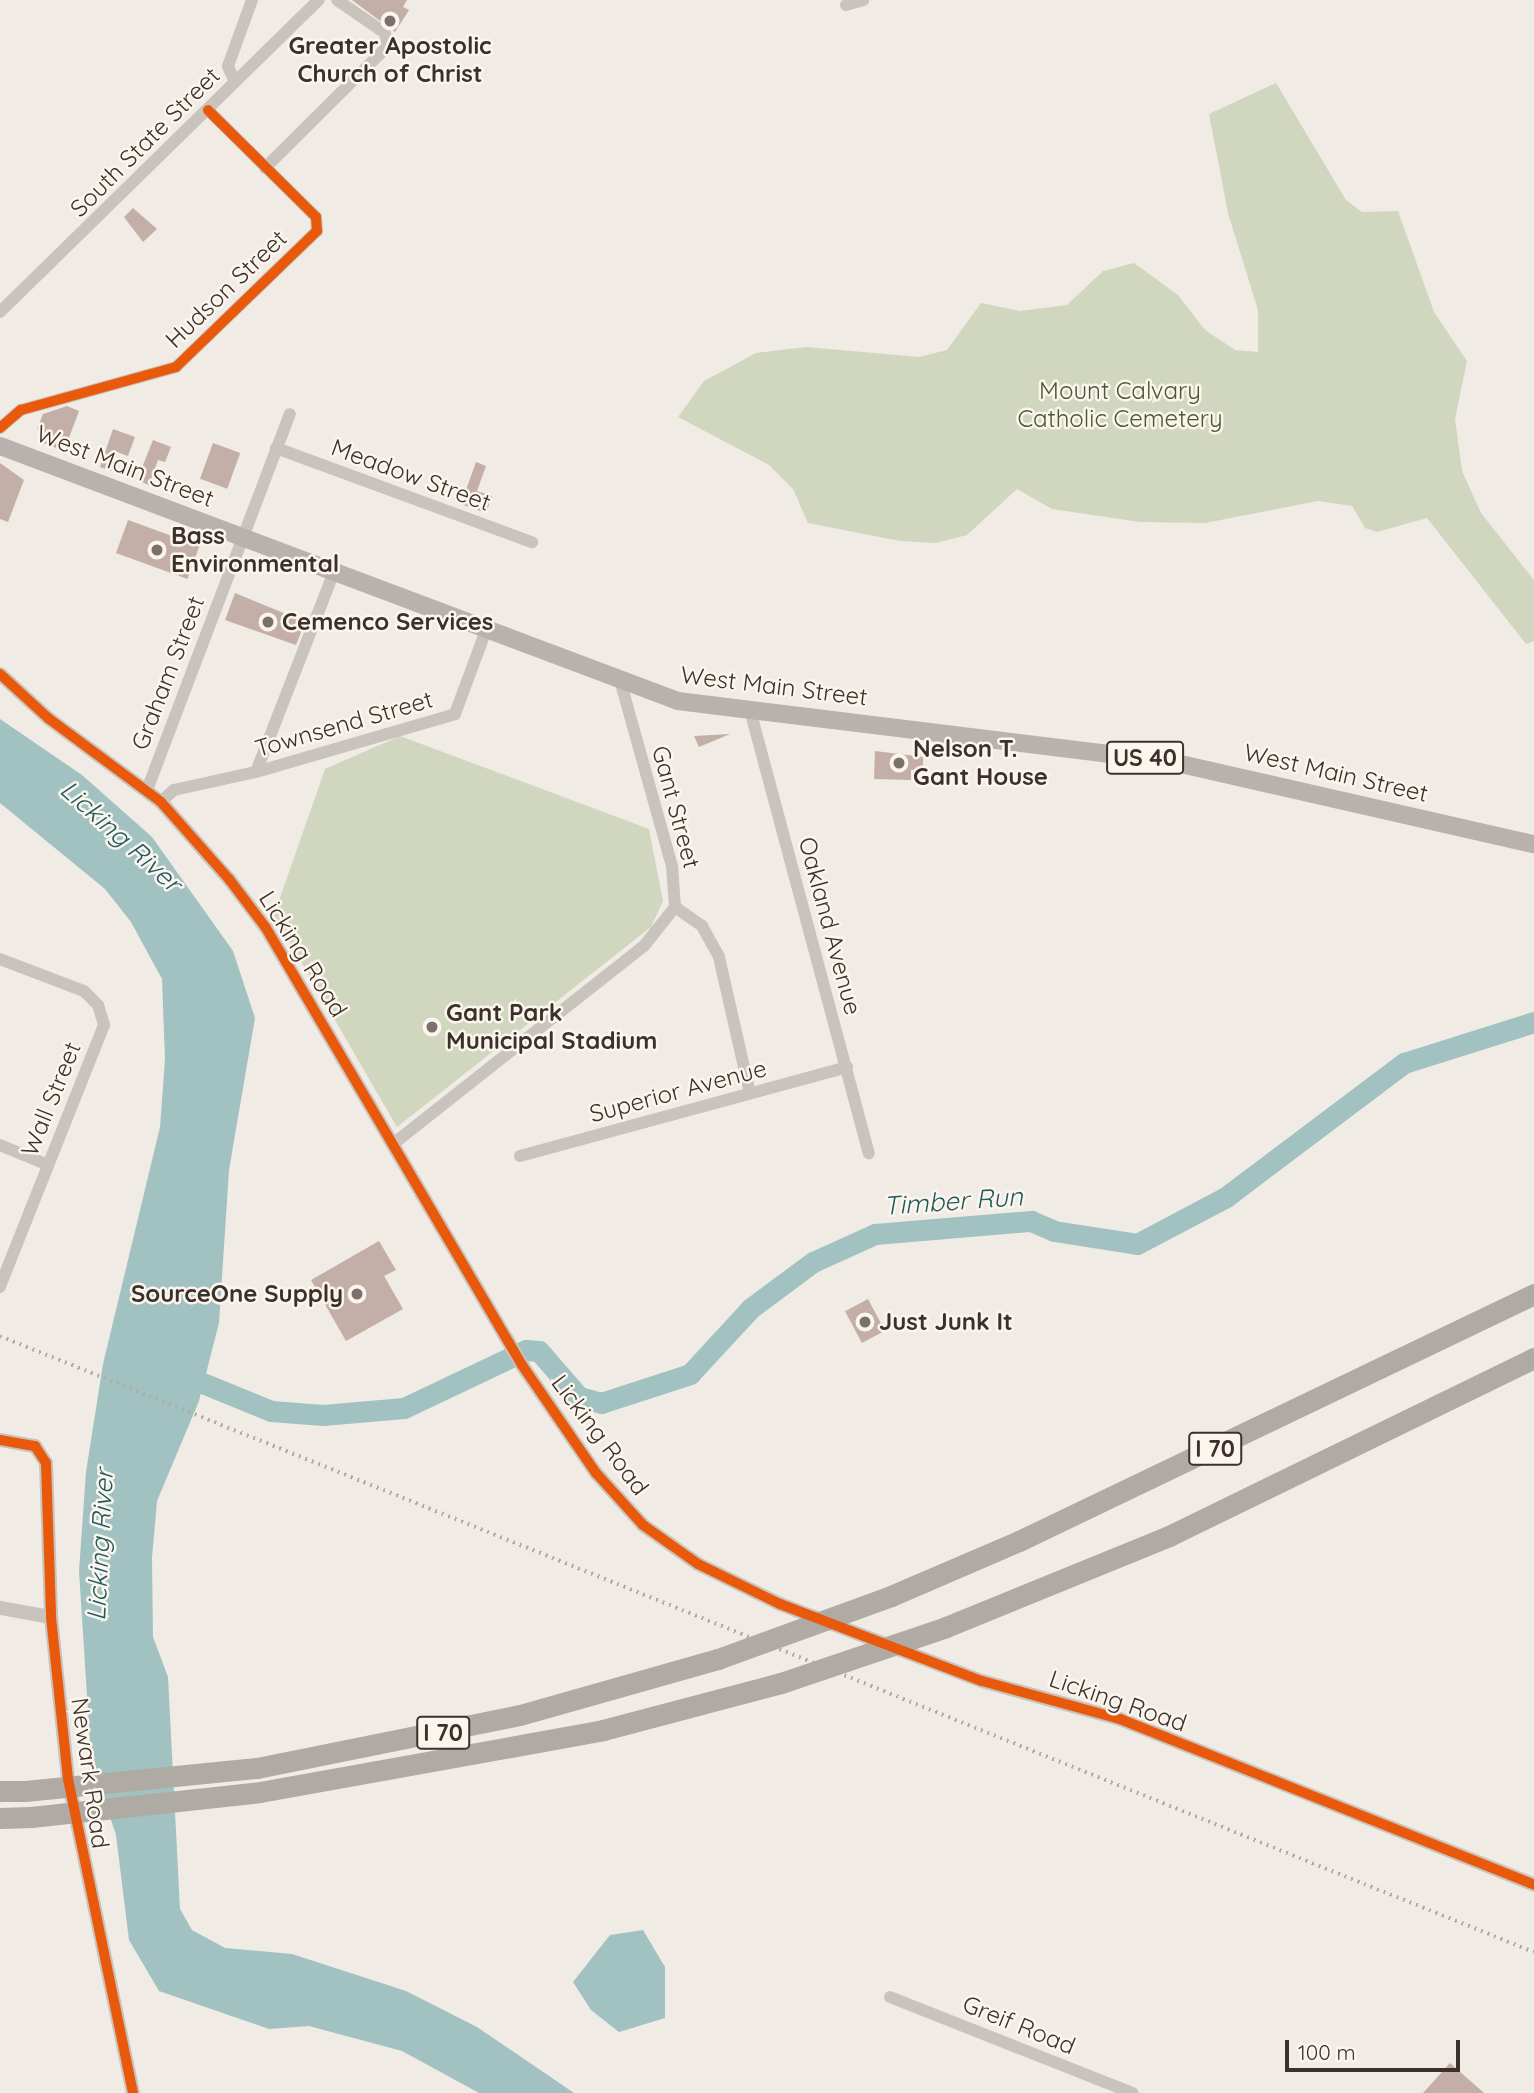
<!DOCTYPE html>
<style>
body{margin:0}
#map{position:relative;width:1534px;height:2093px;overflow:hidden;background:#f0ebe5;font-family:Quicksand,sans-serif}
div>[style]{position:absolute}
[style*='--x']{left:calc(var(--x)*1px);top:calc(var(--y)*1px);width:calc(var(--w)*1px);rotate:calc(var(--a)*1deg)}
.green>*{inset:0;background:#d1d6bf}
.water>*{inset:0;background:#a1c2c1}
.river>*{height:21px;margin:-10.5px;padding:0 10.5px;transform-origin:10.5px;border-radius:10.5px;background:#a1c2c1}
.building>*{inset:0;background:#c3afa7;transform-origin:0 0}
.minor>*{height:12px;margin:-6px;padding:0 6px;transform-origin:6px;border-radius:6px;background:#c9c3be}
.tertiary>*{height:14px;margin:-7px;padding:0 7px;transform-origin:7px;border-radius:7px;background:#c9c3be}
.primary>*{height:18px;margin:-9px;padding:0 9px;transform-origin:9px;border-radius:9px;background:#b8b1ad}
.motorway>*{height:21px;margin:-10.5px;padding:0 10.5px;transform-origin:10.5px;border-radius:10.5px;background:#afaaa4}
.rail>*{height:3.5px;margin-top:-1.75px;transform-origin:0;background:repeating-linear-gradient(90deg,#b1aca8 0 2px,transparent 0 7px)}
.motorway-bridge>*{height:21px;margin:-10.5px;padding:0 10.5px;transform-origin:10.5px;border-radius:10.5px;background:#afaaa4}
.cycleway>*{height:10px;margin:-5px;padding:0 5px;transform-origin:5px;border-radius:5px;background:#e8590c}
.dots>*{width:19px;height:19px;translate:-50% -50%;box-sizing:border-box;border:4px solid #fbf5ee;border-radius:50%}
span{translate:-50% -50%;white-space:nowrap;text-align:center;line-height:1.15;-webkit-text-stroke:5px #fbf5ee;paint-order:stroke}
.shield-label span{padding:2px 5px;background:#fbf5ee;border:2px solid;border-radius:5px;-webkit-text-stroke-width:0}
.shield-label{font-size:23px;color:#3b302b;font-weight:700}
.poi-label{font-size:24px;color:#3b302b;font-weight:700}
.left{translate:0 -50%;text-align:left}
.right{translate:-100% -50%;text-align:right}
.street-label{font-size:24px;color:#3b302b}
.park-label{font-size:24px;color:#4a5a2e}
.water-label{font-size:26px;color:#1f5a5e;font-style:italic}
.scale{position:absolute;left:1285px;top:2040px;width:175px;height:32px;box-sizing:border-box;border:4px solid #3b302b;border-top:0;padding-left:9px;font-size:21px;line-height:24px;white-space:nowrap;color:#3b302b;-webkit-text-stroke:5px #fbf5ee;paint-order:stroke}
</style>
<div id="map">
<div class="green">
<i style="clip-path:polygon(1276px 83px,1346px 200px,1362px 212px,1398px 211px,1434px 312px,1467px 361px,1455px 419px,1462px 471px,1481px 513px,1534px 580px,1534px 641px,1526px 644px,1427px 518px,1377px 532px,1365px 528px,1352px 506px,1318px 501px,1205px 523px,1140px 522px,1052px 509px,1017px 489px,967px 535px,936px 543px,900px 541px,808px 523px,793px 489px,769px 465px,678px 417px,704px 381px,756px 353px,806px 347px,919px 357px,947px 350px,981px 303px,1020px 311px,1067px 305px,1103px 271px,1134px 263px,1178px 295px,1205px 330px,1235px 350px,1258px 352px,1258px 310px,1228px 213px,1209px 114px)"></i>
<i style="clip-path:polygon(400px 736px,649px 829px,663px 901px,651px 927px,397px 1127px,274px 915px,325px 769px)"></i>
</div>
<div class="water">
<i style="clip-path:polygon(0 719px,82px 775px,152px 837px,233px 951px,255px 1018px,229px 1170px,219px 1323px,199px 1401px,157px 1501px,152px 1558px,153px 1637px,168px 1677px,180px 1909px,192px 1930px,225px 1948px,292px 1954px,406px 1991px,477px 2027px,574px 2093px,479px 2093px,402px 2051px,309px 2026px,269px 2029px,159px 1991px,129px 1940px,116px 1835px,91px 1758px,79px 1571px,86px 1472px,103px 1364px,160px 1127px,165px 1059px,162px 979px,131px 922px,105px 889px,0 803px)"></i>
<i style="clip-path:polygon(643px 1930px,665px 1967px,665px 2018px,619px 2032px,591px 2010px,573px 1982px,610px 1935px)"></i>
</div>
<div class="river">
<i style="--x:178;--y:1373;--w:100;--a:22.2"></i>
<i style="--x:271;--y:1411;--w:52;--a:4.4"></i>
<i style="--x:323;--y:1415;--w:81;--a:-4.9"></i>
<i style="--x:404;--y:1408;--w:135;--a:-25.4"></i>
<i style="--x:526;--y:1350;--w:13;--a:4"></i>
<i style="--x:539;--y:1351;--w:61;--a:49"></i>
<i style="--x:579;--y:1397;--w:23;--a:15"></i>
<i style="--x:601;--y:1403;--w:94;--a:-18"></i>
<i style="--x:690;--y:1374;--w:90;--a:-47.3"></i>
<i style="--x:751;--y:1308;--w:77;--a:-36.6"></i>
<i style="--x:813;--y:1262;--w:68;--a:-24.3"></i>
<i style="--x:875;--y:1234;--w:157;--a:-4.8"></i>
<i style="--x:1031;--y:1221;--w:25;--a:23"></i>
<i style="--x:1054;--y:1231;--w:84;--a:8.9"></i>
<i style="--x:1137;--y:1244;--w:101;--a:-27.8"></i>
<i style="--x:1226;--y:1197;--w:223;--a:-37"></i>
<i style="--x:1404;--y:1063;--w:136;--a:-17.5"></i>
</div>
<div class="building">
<i style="clip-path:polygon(352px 0,407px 0,403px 7px,409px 10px,395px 32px)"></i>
<i style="clip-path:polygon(133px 208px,157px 229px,143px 242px,124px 217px)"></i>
<i style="clip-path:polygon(67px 406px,79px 411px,64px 451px,41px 442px,44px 432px,37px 429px,43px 414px)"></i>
<i style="clip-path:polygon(113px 429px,135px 437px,128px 456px,117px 452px,111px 471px,100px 467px)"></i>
<i style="clip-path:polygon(153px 440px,171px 447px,165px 462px,158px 460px,149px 485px,137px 480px)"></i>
<i style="left:213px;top:443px;width:29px;height:38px;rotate:20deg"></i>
<i style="clip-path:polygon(476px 462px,486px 466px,477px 491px,492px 496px,486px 513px,461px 504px)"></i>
<i style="clip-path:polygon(0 463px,24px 480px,8px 522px,0 519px)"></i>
<i style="left:128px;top:520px;width:76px;height:35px;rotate:20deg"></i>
<i style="clip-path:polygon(235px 593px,305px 622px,296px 645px,225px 620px)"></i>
<i style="clip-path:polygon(730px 734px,699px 747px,694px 736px)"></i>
<i style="clip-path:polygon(875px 751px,923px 757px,923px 770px,911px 770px,911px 780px,874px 779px)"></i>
<i style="clip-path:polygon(379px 1241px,396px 1270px,384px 1276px,403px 1309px,346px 1341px,311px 1280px)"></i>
<i style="left:868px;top:1299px;width:36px;height:26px;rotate:62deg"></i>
<i style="clip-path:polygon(1450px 2063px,1484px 2093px,1423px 2093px)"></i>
</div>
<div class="minor">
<i style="--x:846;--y:5;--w:18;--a:-16"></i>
<i style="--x:235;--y:82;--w:17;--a:-114"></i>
<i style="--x:228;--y:66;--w:70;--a:-70"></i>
<i style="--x:265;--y:168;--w:173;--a:-44.8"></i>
<i style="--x:388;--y:46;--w:13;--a:-103"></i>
<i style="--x:385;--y:33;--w:58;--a:-145.5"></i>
<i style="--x:0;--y:312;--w:446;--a:-44.4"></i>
<i style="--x:0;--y:428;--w:28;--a:-41"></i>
<i style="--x:21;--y:410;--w:161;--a:-15.5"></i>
<i style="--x:176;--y:367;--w:196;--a:-44"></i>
<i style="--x:317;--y:231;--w:14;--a:-94"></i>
<i style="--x:316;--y:217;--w:152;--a:-135.3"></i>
<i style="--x:276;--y:448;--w:273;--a:20.2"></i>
<i style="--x:620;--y:680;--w:193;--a:74.4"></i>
<i style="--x:672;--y:866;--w:41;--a:85.8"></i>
<i style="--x:675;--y:907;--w:33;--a:35"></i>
<i style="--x:702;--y:926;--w:35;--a:61"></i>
<i style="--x:719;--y:957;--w:139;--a:77.2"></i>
<i style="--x:750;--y:710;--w:459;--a:75"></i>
<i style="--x:256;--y:772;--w:215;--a:-68.7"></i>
<i style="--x:147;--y:790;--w:402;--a:-69.2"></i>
<i style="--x:161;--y:802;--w:18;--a:-43"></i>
<i style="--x:174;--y:790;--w:84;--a:-12.4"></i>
<i style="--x:256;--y:772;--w:207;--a:-16.2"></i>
<i style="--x:455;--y:714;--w:90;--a:-69.7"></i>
<i style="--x:0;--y:959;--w:90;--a:20.9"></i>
<i style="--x:84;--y:991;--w:20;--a:45"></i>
<i style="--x:98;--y:1005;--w:21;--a:73"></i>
<i style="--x:104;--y:1025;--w:282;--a:111.7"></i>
<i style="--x:393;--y:1144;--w:320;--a:-38.3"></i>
<i style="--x:644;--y:946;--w:50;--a:-51.5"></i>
<i style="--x:0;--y:1145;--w:52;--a:22.6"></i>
<i style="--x:520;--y:1156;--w:339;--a:-15.2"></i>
<i style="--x:890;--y:1997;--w:261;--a:21.6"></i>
</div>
<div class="tertiary">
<i style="--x:0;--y:674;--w:65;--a:42.5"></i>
<i style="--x:48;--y:718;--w:141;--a:36.6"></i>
<i style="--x:161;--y:802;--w:103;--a:48.6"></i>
<i style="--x:229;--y:879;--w:61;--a:52.9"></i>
<i style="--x:266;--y:928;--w:506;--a:59.64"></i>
<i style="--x:522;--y:1365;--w:131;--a:55.6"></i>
<i style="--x:596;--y:1473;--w:70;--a:47.9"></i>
<i style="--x:643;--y:1525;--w:67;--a:35.3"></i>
<i style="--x:698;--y:1564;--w:91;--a:26"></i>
<i style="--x:780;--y:1604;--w:216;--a:20.9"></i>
<i style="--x:982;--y:1681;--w:143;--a:15.4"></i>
<i style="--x:1120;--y:1719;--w:446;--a:21.8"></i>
<i style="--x:0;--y:1440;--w:36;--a:10"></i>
<i style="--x:35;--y:1446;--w:20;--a:57"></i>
<i style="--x:46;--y:1463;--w:154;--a:88.1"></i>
<i style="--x:51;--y:1617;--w:163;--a:84"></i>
<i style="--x:68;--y:1779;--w:321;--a:78.3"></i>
<i style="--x:0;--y:1608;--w:52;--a:10"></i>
</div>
<div class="primary">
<i style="--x:0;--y:446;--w:724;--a:20.61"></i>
<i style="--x:678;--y:701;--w:498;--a:7"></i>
<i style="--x:1172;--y:762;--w:371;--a:12.8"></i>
</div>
<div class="motorway">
<i style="--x:891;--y:1596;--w:139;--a:-23.3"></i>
<i style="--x:1019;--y:1541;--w:571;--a:-25.62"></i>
<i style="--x:946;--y:1627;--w:241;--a:-22.2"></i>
<i style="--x:1169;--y:1536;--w:406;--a:-26"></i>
<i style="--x:257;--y:1768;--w:268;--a:-11.4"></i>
<i style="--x:520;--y:1715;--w:206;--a:-15.8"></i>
<i style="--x:0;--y:1791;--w:25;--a:0"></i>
<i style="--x:260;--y:1792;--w:349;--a:-10.2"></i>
<i style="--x:603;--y:1730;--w:184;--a:-14.8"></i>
<i style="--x:0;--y:1818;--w:31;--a:-2"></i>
</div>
<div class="rail">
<i style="--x:0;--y:1336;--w:1653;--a:21.88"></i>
</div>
<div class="motorway-bridge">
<i style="--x:718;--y:1659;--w:184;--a:-20"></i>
<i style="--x:781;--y:1683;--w:174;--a:-18.7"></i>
<i style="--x:25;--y:1791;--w:233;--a:-5.7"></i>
<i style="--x:31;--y:1817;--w:230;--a:-6.2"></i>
</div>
<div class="cycleway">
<i style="--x:0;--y:428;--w:28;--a:-41"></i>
<i style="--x:21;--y:410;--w:161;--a:-15.5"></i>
<i style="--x:176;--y:367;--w:196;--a:-44"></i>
<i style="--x:317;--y:231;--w:14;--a:-94"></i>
<i style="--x:316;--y:217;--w:152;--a:-135.3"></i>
<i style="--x:0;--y:674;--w:65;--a:42.5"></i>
<i style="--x:48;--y:718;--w:141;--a:36.6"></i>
<i style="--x:161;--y:802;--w:103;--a:48.6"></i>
<i style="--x:229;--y:879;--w:61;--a:52.9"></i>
<i style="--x:266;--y:928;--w:506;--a:59.64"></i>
<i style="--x:522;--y:1365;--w:131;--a:55.6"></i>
<i style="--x:596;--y:1473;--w:70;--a:47.9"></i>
<i style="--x:643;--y:1525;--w:67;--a:35.3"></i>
<i style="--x:698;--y:1564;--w:91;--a:26"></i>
<i style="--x:780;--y:1604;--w:216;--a:20.9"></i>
<i style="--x:982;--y:1681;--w:143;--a:15.4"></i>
<i style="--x:1120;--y:1719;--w:446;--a:21.8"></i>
<i style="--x:0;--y:1440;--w:36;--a:10"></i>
<i style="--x:35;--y:1446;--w:20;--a:57"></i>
<i style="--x:46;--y:1463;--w:154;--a:88.1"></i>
<i style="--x:51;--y:1617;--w:163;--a:84"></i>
<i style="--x:68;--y:1779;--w:321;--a:78.3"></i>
</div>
<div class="dots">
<i style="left:390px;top:21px;background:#7a716c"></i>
<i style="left:157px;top:550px;background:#7a716c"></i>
<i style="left:268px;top:622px;background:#7a716c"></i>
<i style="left:899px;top:763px;background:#7a716c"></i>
<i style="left:432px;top:1027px;background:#7a716c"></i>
<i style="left:357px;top:1294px;background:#7a716c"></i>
<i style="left:865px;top:1322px;background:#7a716c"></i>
</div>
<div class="shield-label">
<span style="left:1145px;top:758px">US 40</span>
<span style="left:1215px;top:1449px">I 70</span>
<span style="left:443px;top:1733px">I 70</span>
</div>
<div class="poi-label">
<span style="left:390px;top:60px">Greater Apostolic<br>Church of Christ</span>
<span class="left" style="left:171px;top:550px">Bass<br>Environmental</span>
<span class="left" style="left:282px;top:622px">Cemenco Services</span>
<span class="left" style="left:913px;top:763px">Nelson T.<br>Gant House</span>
<span class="left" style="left:446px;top:1027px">Gant Park<br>Municipal Stadium</span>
<span class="right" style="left:343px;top:1294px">SourceOne Supply</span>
<span class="left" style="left:879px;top:1322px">Just Junk It</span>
</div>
<div class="street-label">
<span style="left:145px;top:142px;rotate:-45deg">South State Street</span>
<span style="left:226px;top:289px;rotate:-44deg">Hudson Street</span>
<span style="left:125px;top:466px;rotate:21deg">West Main Street</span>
<span style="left:411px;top:475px;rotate:20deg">Meadow Street</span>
<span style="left:168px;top:673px;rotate:-69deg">Graham Street</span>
<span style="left:774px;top:686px;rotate:7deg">West Main Street</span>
<span style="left:344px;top:724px;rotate:-16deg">Townsend Street</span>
<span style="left:1336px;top:773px;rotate:13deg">West Main Street</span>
<span style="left:676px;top:807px;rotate:75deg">Gant Street</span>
<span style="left:830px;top:926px;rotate:75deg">Oakland Avenue</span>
<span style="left:303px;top:954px;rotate:58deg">Licking Road</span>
<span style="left:678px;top:1091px;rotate:-15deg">Superior Avenue</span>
<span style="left:51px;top:1099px;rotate:-68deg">Wall Street</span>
<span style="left:600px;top:1435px;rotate:53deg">Licking Road</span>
<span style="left:1118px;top:1701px;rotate:19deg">Licking Road</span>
<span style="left:90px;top:1773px;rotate:82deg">Newark Road</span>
<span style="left:1019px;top:2025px;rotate:22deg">Greif Road</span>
</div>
<div class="park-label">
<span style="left:1120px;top:405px">Mount Calvary<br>Catholic Cemetery</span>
</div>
<div class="water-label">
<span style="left:121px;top:836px;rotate:42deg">Licking River</span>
<span style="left:953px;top:1201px;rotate:-4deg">Timber Run</span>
<span style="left:100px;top:1545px;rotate:-87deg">Licking River</span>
</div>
<div class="scale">100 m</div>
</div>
